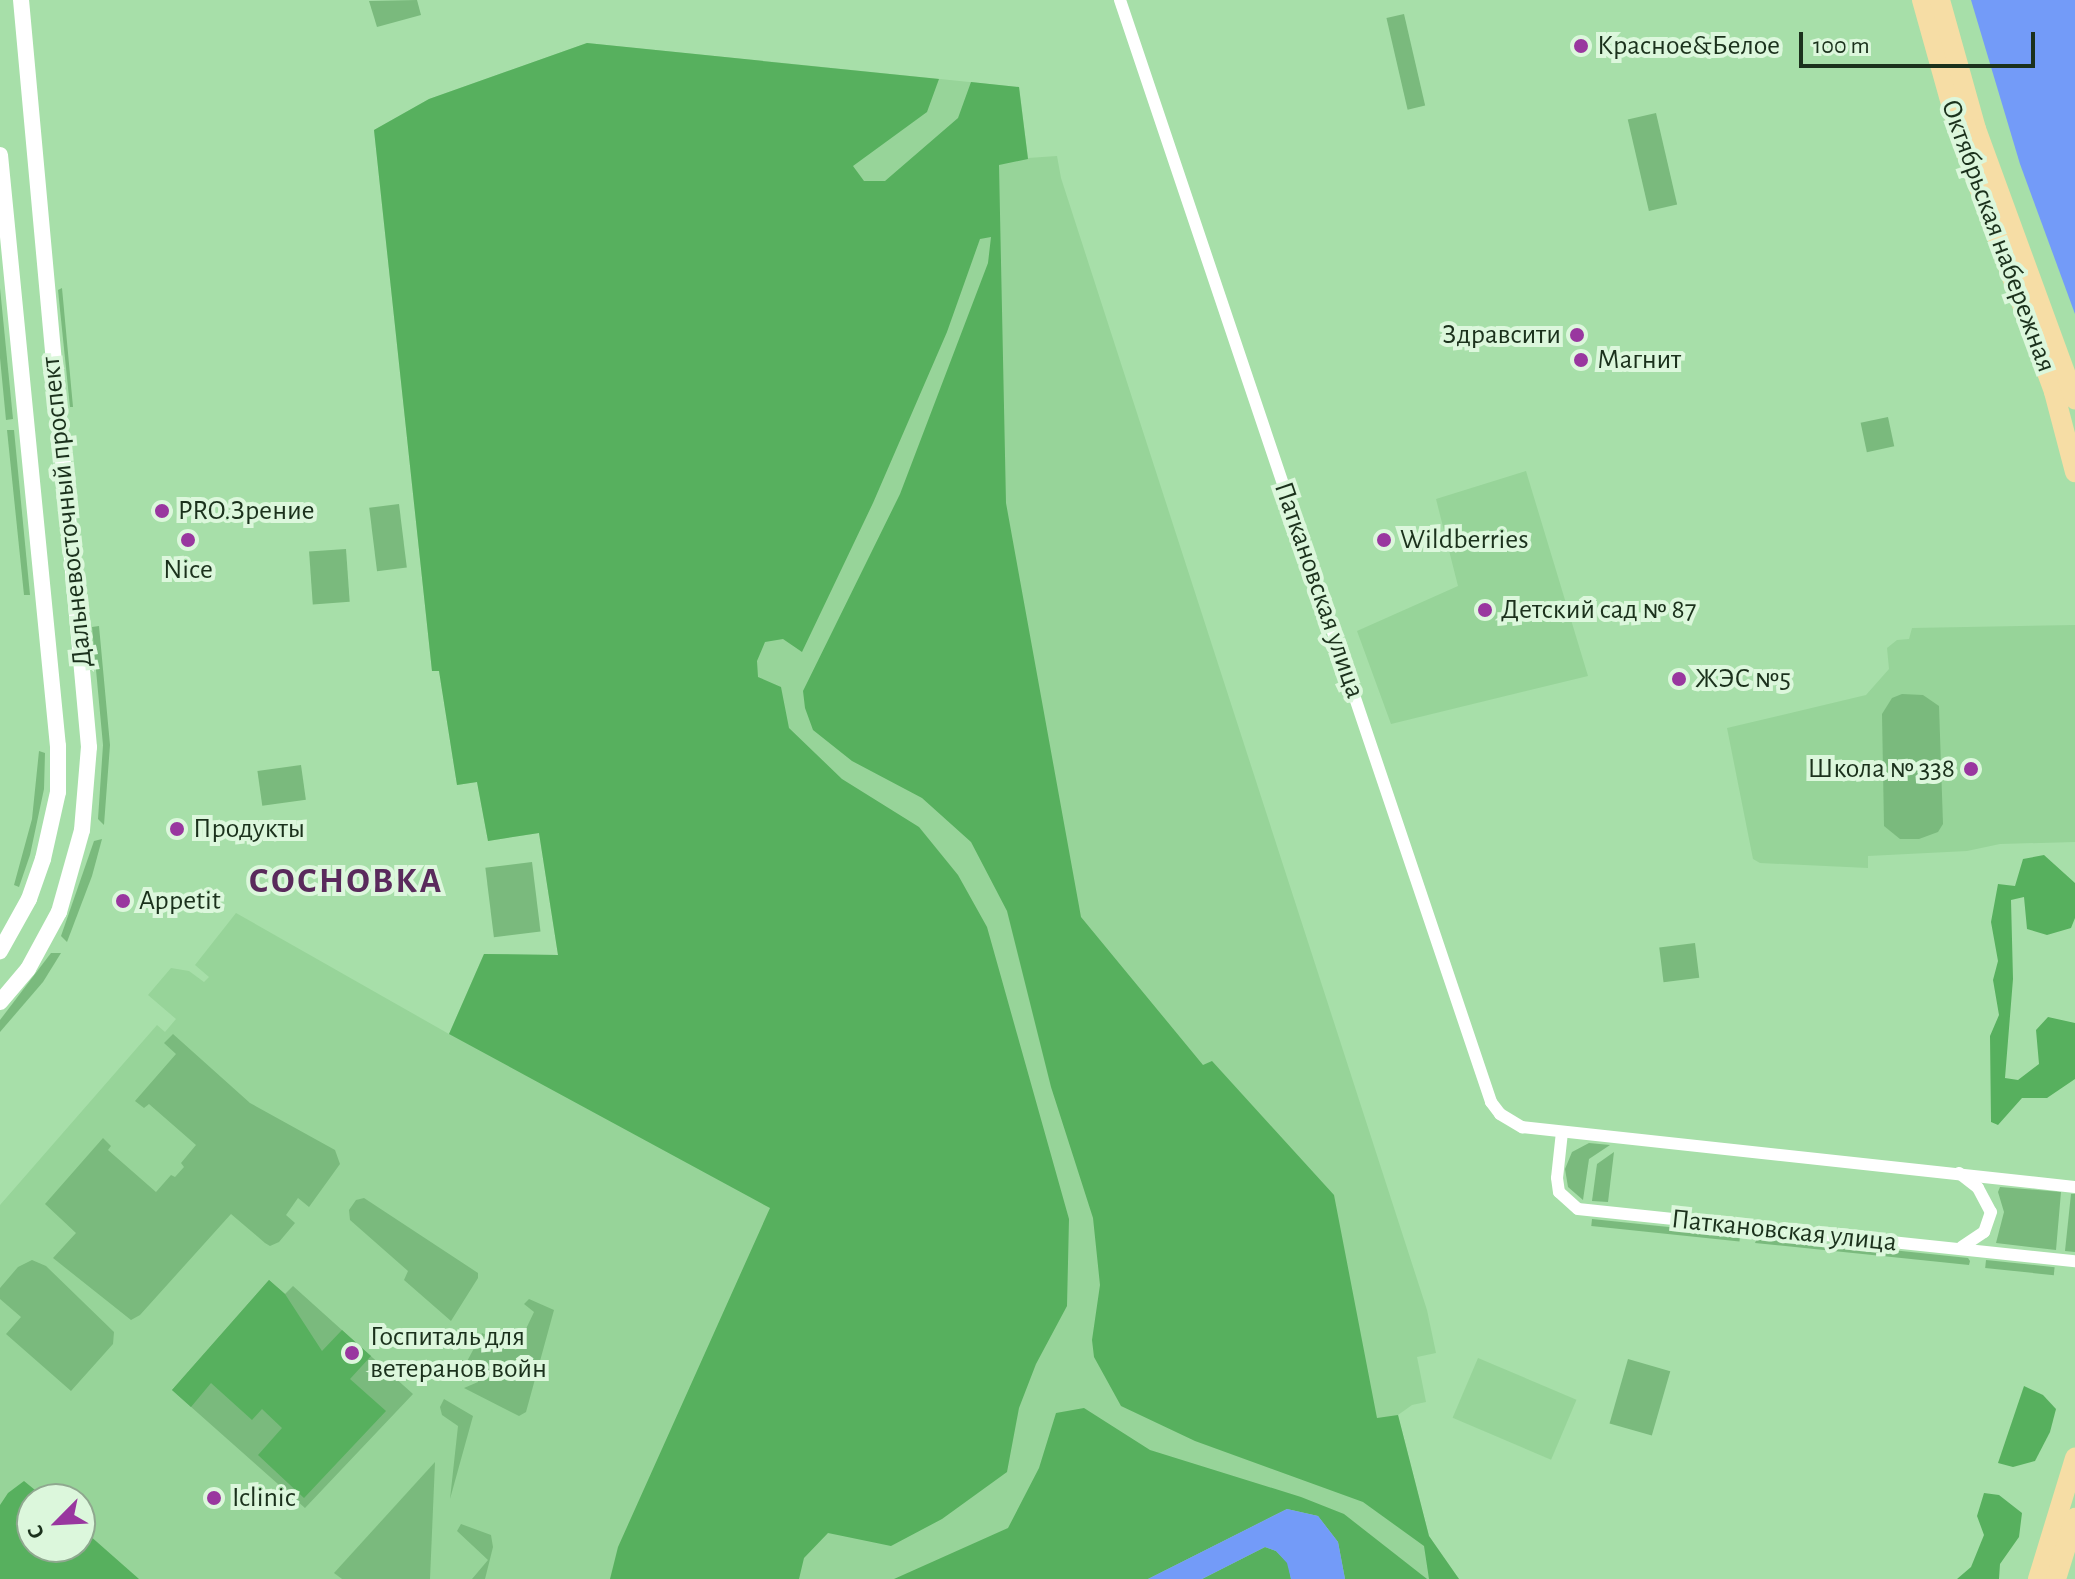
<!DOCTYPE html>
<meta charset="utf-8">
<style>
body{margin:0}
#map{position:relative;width:2075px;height:1579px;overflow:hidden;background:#a7dfa9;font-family:"Alegreya Sans",sans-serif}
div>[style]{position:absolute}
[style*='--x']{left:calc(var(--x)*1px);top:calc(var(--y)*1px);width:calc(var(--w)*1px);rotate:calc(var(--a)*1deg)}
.built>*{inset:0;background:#97d499;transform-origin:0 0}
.green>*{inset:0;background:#7aba7d;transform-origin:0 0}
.forest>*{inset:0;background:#57b05e}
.water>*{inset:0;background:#739bf8}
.minor>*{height:12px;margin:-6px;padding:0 6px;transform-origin:6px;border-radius:6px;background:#fff}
.tertiary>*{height:16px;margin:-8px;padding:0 8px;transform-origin:8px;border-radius:8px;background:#fff}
.primary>*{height:20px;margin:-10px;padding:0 10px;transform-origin:10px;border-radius:10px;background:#f6dda5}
.dots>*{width:22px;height:22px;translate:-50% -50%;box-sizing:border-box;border:4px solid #dcf7dc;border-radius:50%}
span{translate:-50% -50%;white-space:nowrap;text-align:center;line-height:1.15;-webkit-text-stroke:8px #dcf7dc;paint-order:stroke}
.poi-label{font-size:28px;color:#1b311c}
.left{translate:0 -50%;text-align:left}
.right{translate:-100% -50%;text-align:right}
.street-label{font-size:28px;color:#1b311c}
.district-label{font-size:36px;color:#5a2a5c;font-weight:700;letter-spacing:2px}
.north{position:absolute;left:16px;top:1483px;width:80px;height:80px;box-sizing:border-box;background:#dcf7dc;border:2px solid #8fa88f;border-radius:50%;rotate:246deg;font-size:22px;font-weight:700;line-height:32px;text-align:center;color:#1b311c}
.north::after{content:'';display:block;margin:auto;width:28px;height:36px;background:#99379f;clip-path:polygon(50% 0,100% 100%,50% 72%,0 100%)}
.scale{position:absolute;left:1799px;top:32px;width:236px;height:36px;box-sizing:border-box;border:4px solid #1b311c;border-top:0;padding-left:10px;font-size:24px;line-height:28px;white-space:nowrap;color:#1b311c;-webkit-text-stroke:6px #dcf7dc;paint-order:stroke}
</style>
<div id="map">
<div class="built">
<i style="clip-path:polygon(evenodd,587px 43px,1019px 87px,1028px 158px,1057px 156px,1061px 178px,1427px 1310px,1436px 1353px,1417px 1357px,1426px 1402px,1412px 1405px,1398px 1415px,1429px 1536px,1459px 1579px,0 1579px,0 1205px,157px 1025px,165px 1032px,176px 1019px,148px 995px,171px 968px,189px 971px,204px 982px,209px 977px,195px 965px,236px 913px,449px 1034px,484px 954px,558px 955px,539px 833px,488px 841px,477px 782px,457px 785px,439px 671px,432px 671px,374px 130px,429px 99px,587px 43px,32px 1499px,80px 1499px,80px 1547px,32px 1547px,32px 1499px)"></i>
<i style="clip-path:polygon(1526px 471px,1588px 676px,1391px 724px,1357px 631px,1458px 586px,1436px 499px)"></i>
<i style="clip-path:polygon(2075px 625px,2075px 842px,2000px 844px,1967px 851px,1868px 856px,1868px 868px,1760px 863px,1753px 859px,1727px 728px,1866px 695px,1889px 669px,1887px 648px,1897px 640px,1909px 639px,1912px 628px)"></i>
<i style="left:1478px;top:1358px;width:107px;height:65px;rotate:23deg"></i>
</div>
<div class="green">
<i style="clip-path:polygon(417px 0,421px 15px,377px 27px,369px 1px)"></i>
<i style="left:1404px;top:14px;width:94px;height:18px;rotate:77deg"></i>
<i style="left:1656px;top:113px;width:94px;height:29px;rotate:77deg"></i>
<i style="clip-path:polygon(0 288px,13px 419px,6px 420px,0 358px)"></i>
<i style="clip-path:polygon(62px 288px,73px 407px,70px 407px,58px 290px)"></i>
<i style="left:1888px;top:417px;width:30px;height:28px;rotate:78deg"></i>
<i style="clip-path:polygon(7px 430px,14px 430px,30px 595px,24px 595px)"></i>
<i style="left:399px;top:504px;width:64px;height:30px;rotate:83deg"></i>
<i style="left:346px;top:549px;width:53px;height:37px;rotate:86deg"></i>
<i style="clip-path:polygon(99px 626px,110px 745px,104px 825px,98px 819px,103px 745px,92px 627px)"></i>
<i style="clip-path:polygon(1902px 694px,1923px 695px,1939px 706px,1943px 824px,1938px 832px,1919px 839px,1900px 839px,1884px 826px,1882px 714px,1892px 698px)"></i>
<i style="clip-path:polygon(39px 751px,45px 753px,44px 789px,30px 855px,19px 887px,14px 885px,32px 819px)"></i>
<i style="left:301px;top:765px;width:35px;height:44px;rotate:82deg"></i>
<i style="clip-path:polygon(102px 839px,92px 876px,67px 942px,61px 936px,94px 841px)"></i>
<i style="left:532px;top:862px;width:70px;height:47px;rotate:83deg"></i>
<i style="left:1695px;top:943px;width:35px;height:36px;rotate:83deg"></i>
<i style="clip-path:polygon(51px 953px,61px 953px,43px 982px,0 1032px,0 1020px)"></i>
<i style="clip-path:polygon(173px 1034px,250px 1103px,335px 1150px,340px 1164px,309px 1207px,298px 1198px,286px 1215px,295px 1223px,279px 1242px,270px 1246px,265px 1243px,231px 1214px,140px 1315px,131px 1320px,53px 1258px,76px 1233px,45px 1204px,103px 1138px,111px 1146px,108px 1150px,156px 1192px,171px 1175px,175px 1177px,184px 1167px,181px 1163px,196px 1145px,149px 1104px,144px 1108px,135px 1101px,176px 1054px,164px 1043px)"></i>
<i style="clip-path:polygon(1589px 1143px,1610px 1145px,1589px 1159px,1583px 1200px,1568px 1187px,1565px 1169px,1572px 1152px)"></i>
<i style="clip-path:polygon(1614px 1152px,1608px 1202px,1592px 1201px,1597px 1164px)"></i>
<i style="clip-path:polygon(2000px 1187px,2061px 1192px,2056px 1250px,1996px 1243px,2004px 1212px,1998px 1192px)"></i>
<i style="clip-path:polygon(2071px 1194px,2075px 1194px,2075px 1252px,2065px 1251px)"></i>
<i style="clip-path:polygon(364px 1198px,478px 1273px,478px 1278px,451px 1321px,404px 1280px,408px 1271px,350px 1220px,349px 1210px,356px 1200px)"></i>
<i style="left:1592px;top:1219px;width:149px;height:7px;rotate:6deg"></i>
<i style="clip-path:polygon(1758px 1236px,1968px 1258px,1970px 1261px,1969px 1265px,1755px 1243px)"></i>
<i style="clip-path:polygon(32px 1260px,46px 1266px,114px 1332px,113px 1344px,71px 1391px,6px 1334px,21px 1317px,0 1299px,0 1288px,18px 1267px)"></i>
<i style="left:1986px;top:1260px;width:69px;height:8px;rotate:6deg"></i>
<i style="clip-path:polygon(269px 1280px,285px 1294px,293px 1286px,413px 1394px,305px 1508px,172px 1390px)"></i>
<i style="clip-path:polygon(529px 1299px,554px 1310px,526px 1412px,519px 1416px,464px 1388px,478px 1382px,477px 1372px,466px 1373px,463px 1369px,482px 1333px,516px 1350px,534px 1312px,524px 1304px)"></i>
<i style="left:1628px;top:1359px;width:44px;height:67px;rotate:16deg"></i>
<i style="clip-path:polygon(444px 1399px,473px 1416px,450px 1499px,458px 1426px,442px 1415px,440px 1407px)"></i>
<i style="clip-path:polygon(435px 1462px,430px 1579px,342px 1579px,334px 1573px)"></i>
<i style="clip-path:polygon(461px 1524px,491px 1535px,493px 1547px,485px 1579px,472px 1579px,488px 1560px,457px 1531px)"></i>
</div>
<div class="forest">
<i style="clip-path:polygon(587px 43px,939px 79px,927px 112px,853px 166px,864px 181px,885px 181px,958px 118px,971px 82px,1019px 87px,1028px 159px,999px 165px,1006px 503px,1081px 917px,1203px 1065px,1212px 1061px,1334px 1195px,1377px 1418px,1398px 1415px,1429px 1536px,1459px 1579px,1429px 1579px,1424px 1546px,1363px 1502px,1195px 1441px,1121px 1406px,1094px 1357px,1092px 1340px,1100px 1285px,1093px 1218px,1051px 1087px,1007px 911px,971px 842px,922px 798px,852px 761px,813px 730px,805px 708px,803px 691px,900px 494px,988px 263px,991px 237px,980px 239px,947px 332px,873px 503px,802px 652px,783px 639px,765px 642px,757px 661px,758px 677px,781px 687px,789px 728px,842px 779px,919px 827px,958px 875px,987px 927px,1069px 1219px,1067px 1306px,1036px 1364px,1019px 1408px,1007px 1472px,942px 1519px,891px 1546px,828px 1533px,804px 1558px,799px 1579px,610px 1579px,618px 1547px,770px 1208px,449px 1034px,484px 954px,558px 955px,539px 833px,488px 841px,477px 782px,457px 785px,439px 671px,432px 671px,374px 130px,429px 99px)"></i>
<i style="clip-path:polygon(2044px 855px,2075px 883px,2075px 918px,2071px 928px,2047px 935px,2027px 929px,2024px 897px,2011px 900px,2013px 979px,2005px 1078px,2018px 1080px,2039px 1064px,2036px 1030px,2048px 1017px,2075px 1023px,2075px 1079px,2047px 1098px,2022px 1098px,1998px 1125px,1991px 1122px,1990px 1036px,1999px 1015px,1993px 980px,1998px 961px,1991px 922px,1998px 884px,2015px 886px,2023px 859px)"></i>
<i style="clip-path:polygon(269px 1280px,285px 1294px,322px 1351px,342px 1330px,371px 1356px,350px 1379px,386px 1411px,304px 1498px,258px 1455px,282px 1428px,262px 1409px,252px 1420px,211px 1383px,191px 1407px,172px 1390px)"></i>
<i style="clip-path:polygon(2024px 1386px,2043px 1395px,2056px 1409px,2050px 1432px,2035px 1461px,2013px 1467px,1998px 1463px)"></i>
<i style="clip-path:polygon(1084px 1408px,1150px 1450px,1301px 1497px,1344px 1514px,1427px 1579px,1345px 1579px,1338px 1542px,1318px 1516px,1287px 1509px,1148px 1579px,894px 1579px,1008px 1528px,1039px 1468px,1056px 1413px)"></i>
<i style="clip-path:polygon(24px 1481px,46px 1499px,32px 1499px,32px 1547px,80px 1547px,80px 1527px,139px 1579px,0 1579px,0 1505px,8px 1493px)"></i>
<i style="clip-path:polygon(1984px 1493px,1999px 1495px,2022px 1513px,2019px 1537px,2000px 1564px,1999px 1579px,1957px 1579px,1971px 1567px,1984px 1535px,1977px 1516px)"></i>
<i style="clip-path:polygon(1265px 1547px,1276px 1551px,1288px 1563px,1291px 1579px,1202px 1579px)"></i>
</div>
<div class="water">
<i style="clip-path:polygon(1971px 0,2075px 0,2075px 314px,2020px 164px)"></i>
<i style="clip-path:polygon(1287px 1509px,1318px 1516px,1338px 1542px,1345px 1579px,1291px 1579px,1287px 1563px,1276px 1551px,1265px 1547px,1202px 1579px,1148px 1579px)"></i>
</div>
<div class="minor">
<i style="--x:1120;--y:0;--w:1163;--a:71.39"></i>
<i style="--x:1491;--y:1102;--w:15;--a:53"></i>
<i style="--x:1500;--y:1114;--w:26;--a:31"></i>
<i style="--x:1522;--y:1127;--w:556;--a:6.19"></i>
<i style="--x:1562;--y:1132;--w:46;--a:96.2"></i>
<i style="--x:1557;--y:1178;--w:14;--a:82"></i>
<i style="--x:1559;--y:1192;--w:25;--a:42"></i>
<i style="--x:1578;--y:1209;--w:500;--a:6"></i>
<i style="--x:1959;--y:1173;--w:24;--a:38"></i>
<i style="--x:1978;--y:1188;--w:27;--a:62"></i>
<i style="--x:1991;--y:1212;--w:21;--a:109"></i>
<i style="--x:1984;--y:1232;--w:27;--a:146"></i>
</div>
<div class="tertiary">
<i style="--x:0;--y:155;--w:594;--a:84.4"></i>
<i style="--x:58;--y:746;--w:46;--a:90"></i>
<i style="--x:58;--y:792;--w:69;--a:102.6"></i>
<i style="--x:43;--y:859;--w:42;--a:109.3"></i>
<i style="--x:29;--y:899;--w:60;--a:119.1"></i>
<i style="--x:0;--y:1002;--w:43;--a:-49.7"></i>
<i style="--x:28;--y:969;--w:65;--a:-61.5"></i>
<i style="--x:59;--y:912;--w:85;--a:-74.3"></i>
<i style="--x:82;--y:830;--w:83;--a:-85.2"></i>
<i style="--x:89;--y:747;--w:750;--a:-95.2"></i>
</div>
<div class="primary">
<i style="--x:1922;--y:0;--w:141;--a:74.4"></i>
<i style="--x:1960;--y:136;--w:273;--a:69.8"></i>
<i style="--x:2054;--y:392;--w:83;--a:75.3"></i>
<i style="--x:1940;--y:0;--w:134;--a:74.4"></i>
<i style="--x:1976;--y:129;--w:288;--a:69.9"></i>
<i style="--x:2038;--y:1579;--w:127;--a:-73"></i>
<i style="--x:2056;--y:1579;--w:64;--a:-72.7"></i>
</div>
<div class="dots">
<i style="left:1581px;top:46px;background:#99379f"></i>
<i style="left:1577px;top:335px;background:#99379f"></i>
<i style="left:1581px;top:360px;background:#99379f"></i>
<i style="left:162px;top:511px;background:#99379f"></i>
<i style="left:188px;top:540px;background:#99379f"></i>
<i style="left:1384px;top:540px;background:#99379f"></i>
<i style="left:1485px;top:610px;background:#99379f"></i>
<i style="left:1679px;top:679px;background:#99379f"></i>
<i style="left:1971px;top:769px;background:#99379f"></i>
<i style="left:177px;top:829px;background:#99379f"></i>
<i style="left:123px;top:901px;background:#99379f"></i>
<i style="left:352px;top:1353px;background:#99379f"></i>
<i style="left:214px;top:1498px;background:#99379f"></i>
</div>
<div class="poi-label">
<span class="left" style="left:1597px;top:46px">Красное&amp;Белое</span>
<span class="right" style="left:1561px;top:335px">Здравсити</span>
<span class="left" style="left:1597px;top:360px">Магнит</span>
<span class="left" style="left:178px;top:511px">PRO.Зрение</span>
<span class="left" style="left:1400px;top:540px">Wildberries</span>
<span style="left:188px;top:570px">Nice</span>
<span class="left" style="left:1501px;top:610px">Детский сад № 87</span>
<span class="left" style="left:1695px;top:679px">ЖЭС №5</span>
<span class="right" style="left:1955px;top:769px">Школа № 338</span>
<span class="left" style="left:193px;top:829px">Продукты</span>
<span class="left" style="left:139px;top:901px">Appetit</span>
<span class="left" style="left:370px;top:1353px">Госпиталь для<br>ветеранов войн</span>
<span class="left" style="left:232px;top:1498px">Iclinic</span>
</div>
<div class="street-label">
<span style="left:1998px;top:236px;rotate:70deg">Октябрьская набережная</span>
<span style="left:67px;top:512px;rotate:-96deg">Дальневосточный проспект</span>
<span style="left:1319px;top:590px;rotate:71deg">Паткановская улица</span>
<span style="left:1784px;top:1231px;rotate:6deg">Паткановская улица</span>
</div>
<div class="district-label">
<span style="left:346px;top:882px">СОСНОВКА</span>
</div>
<div class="north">С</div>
<div class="scale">100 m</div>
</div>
